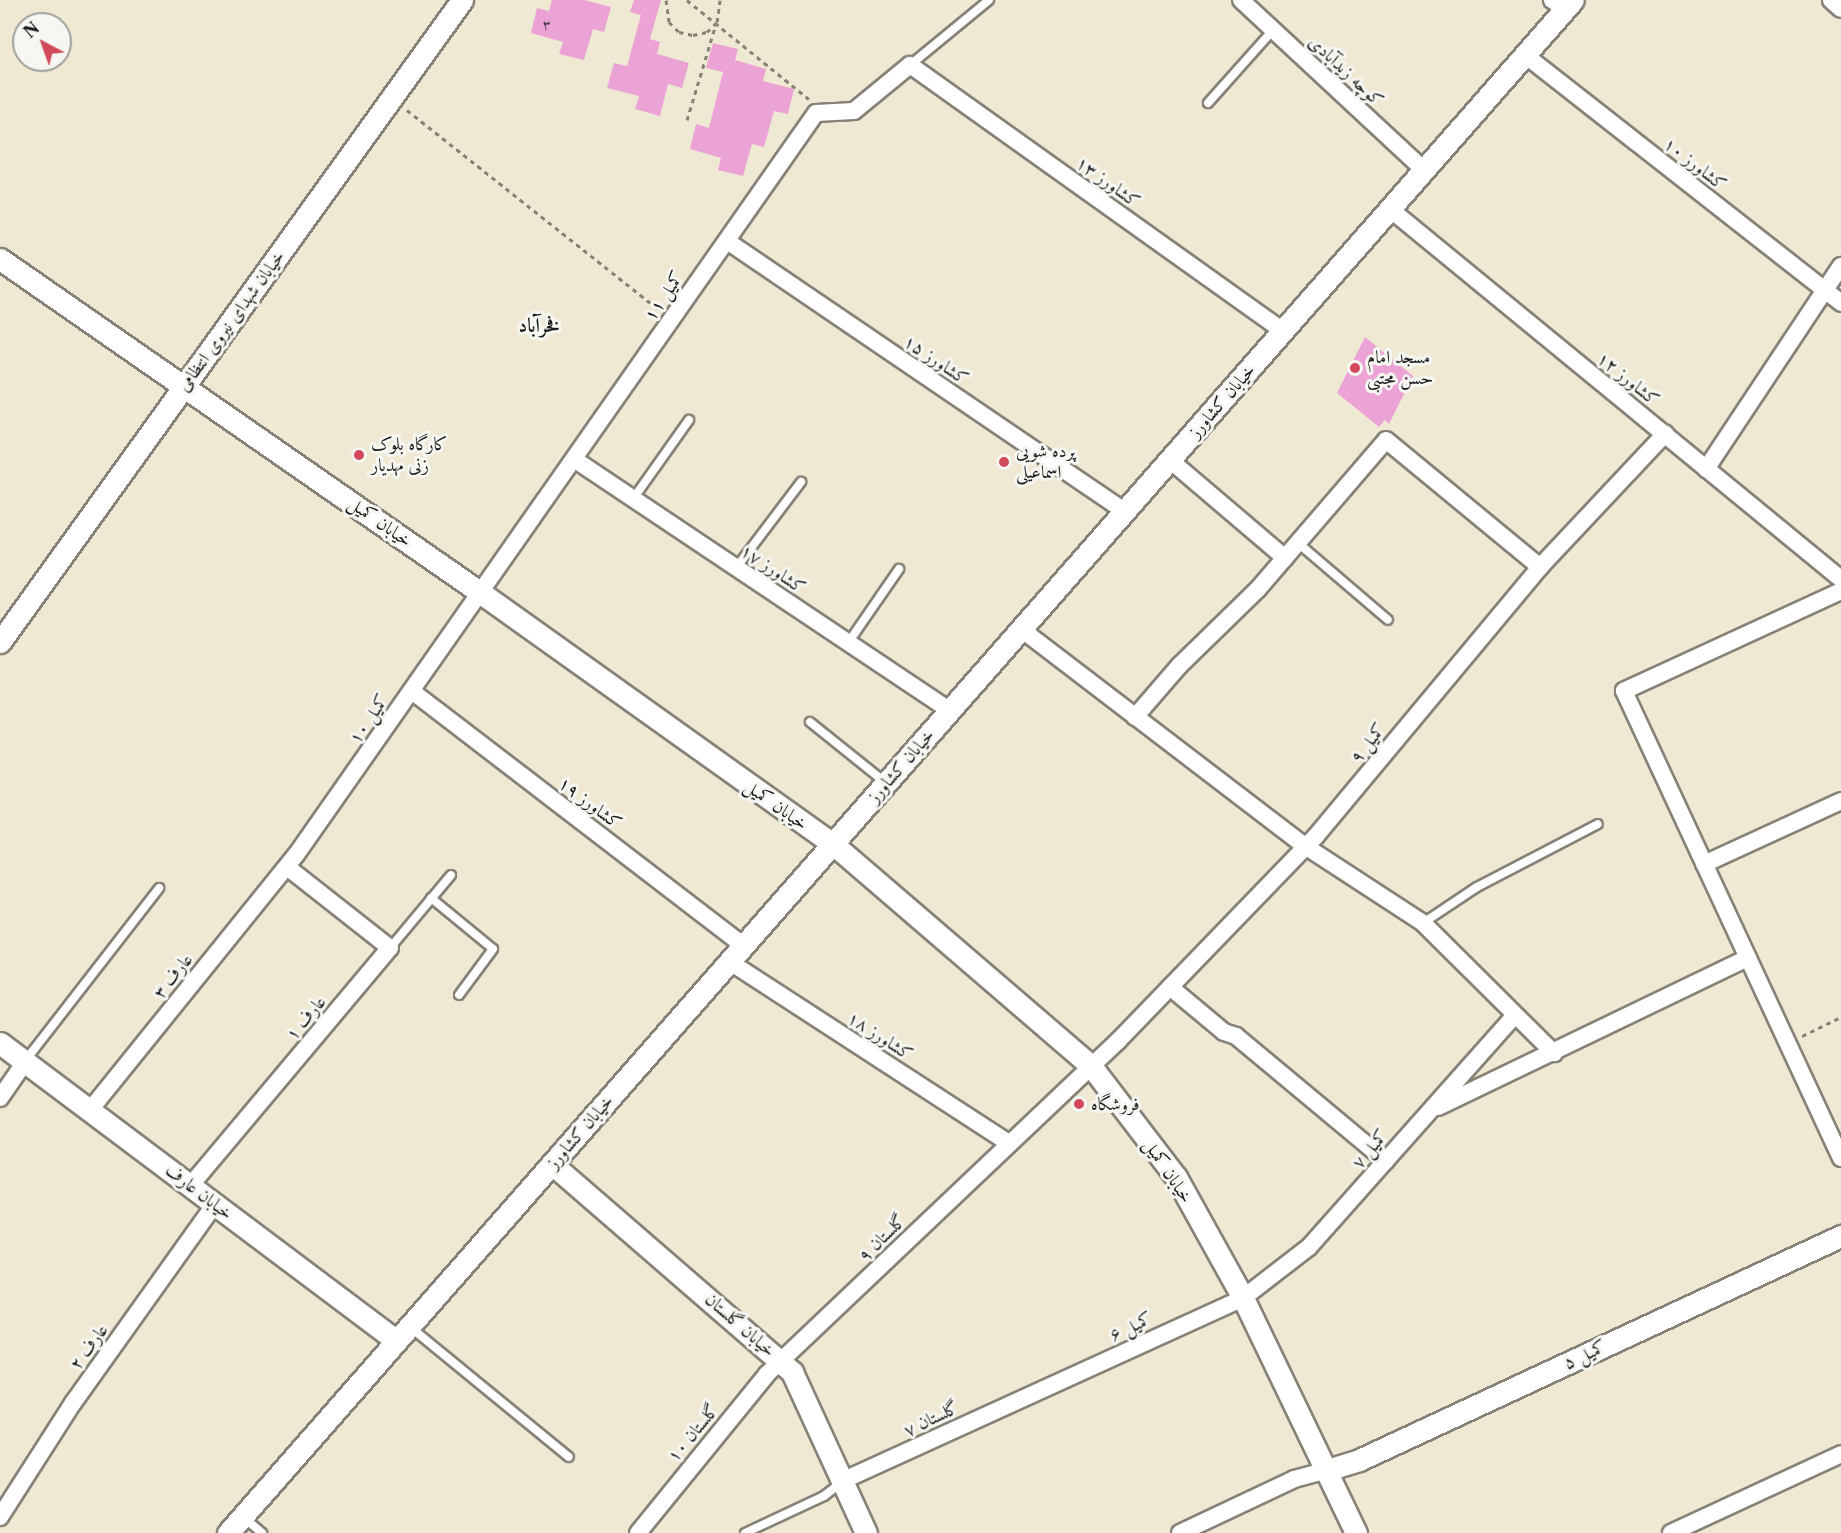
<!DOCTYPE html>
<meta charset="utf-8">
<style>
body{margin:0}
#map{position:relative;width:1841px;height:1533px;overflow:hidden;background:#efe8d2;font-family:"Libre Caslon Text",Amiri,serif}
div>[style]{position:absolute}
[style*='--x']{left:calc(var(--x)*1px);top:calc(var(--y)*1px);width:calc(var(--w)*1px);rotate:calc(var(--a)*1deg)}
.building>*{inset:0;background:#eba3d6}
.path>*{height:3px;margin-top:-1.5px;transform-origin:0;background:repeating-linear-gradient(90deg,#868277 0 4.5px,transparent 0 9px)}
.roads{filter:drop-shadow(2px 0 #868277) drop-shadow(-2px 0 #868277) drop-shadow(0 2px #868277) drop-shadow(0 -2px #868277)}
.service>*{height:8px;margin:-4px;padding:0 4px;transform-origin:4px;border-radius:4px;background:#fff}
.minor>*{height:16px;margin:-8px;padding:0 8px;transform-origin:8px;border-radius:8px;background:#fff}
.tertiary>*{height:21px;margin:-10.5px;padding:0 10.5px;transform-origin:10.5px;border-radius:10.5px;background:#fff}
.dots>*{width:16px;height:16px;translate:-50% -50%;box-sizing:border-box;border:3px solid #f6f6f2;border-radius:50%}
span{translate:-50% -50%;white-space:nowrap;text-align:center;line-height:1.15;-webkit-text-stroke:6px #f6f6f2;paint-order:stroke}
.number-label{font-size:15px;color:#503e4a}
.number-label span{-webkit-text-stroke-width:0}
.street-label{font-size:18px;color:#1c1c1c}
.poi-label{font-size:18px;color:#1c1c1c}
.left{translate:0 -50%;text-align:left}
.neighbourhood-label{font-size:20px;color:#1c1c1c;font-weight:700}
.north{position:absolute;left:12px;top:12px;width:60px;height:60px;box-sizing:border-box;background:#f6f6f2;border:2px solid #9f9f9c;border-radius:50%;rotate:319deg;font-size:16px;font-weight:700;line-height:24px;text-align:center;color:#1c1c1c}
.north::after{content:'';display:block;margin:auto;width:21px;height:27px;background:#d1495b;clip-path:polygon(50% 0,100% 100%,50% 72%,0 100%)}
</style>
<div id="map">
<div class="building">
<i style="clip-path:polygon(552px 0,584px 0,611px 7px,604px 32px,593px 29px,584px 60px,559px 54px,563px 42px,531px 33px,537px 8px,549px 11px)"></i>
<i style="clip-path:polygon(634px 0,661px 0,650px 39px,660px 42px,657px 54px,689px 63px,682px 88px,668px 84px,660px 116px,635px 109px,639px 96px,607px 88px,614px 63px,627px 66px,641px 15px,630px 12px)"></i>
<i style="clip-path:polygon(713px 43px,738px 49px,735px 60px,766px 69px,763px 81px,794px 89px,788px 114px,774px 111px,764px 147px,752px 144px,743px 176px,718px 170px,721px 158px,690px 149px,696px 124px,709px 128px,723px 72px,706px 68px)"></i>
<i style="clip-path:polygon(1365px 337px,1413px 376px,1389px 424px,1385px 420px,1379px 427px,1337px 393px)"></i>
</div>
<div class="path">
<i style="--x:666;--y:0;--w:22;--a:82"></i>
<i style="--x:669;--y:22;--w:14;--a:45"></i>
<i style="--x:679;--y:32;--w:14;--a:12"></i>
<i style="--x:693;--y:35;--w:14;--a:-12"></i>
<i style="--x:707;--y:32;--w:14;--a:-45"></i>
<i style="--x:717;--y:22;--w:22;--a:-82"></i>
<i style="--x:687;--y:0;--w:157;--a:39.1"></i>
<i style="--x:407;--y:110;--w:320;--a:38.4"></i>
<i style="--x:687;--y:120;--w:100;--a:-73.2"></i>
<i style="--x:1802;--y:1036;--w:43;--a:-26"></i>
</div>
<div class="roads">
<div class="service">
<i style="--x:910;--y:65;--w:102;--a:-39.4"></i>
<i style="--x:1208;--y:103;--w:98;--a:-48.3"></i>
<i style="--x:633;--y:499;--w:97;--a:-54.7"></i>
<i style="--x:1298;--y:543;--w:118;--a:40.5"></i>
<i style="--x:736;--y:568;--w:108;--a:-52.9"></i>
<i style="--x:848;--y:643;--w:90;--a:-55.4"></i>
<i style="--x:810;--y:722;--w:96;--a:38.7"></i>
<i style="--x:431;--y:898;--w:80;--a:39.4"></i>
<i style="--x:493;--y:949;--w:57;--a:126.5"></i>
<i style="--x:1423;--y:923;--w:65;--a:-33.7"></i>
<i style="--x:1477;--y:887;--w:136;--a:-27.5"></i>
<i style="--x:390;--y:948;--w:95;--a:-50.1"></i>
<i style="--x:25;--y:1061;--w:219;--a:-52.2"></i>
<i style="--x:410;--y:1327;--w:205;--a:39.3"></i>
<i style="--x:243;--y:1517;--w:25;--a:40"></i>
<i style="--x:745;--y:1533;--w:87;--a:-25.1"></i>
<i style="--x:824;--y:1496;--w:23;--a:-38"></i>
</div>
<div class="minor">
<i style="--x:1241;--y:0;--w:250;--a:42.9"></i>
<i style="--x:1552;--y:0;--w:17;--a:33"></i>
<i style="--x:1831;--y:0;--w:13;--a:42"></i>
<i style="--x:1525;--y:55;--w:402;--a:38.1"></i>
<i style="--x:1390;--y:209;--w:583;--a:39.37"></i>
<i style="--x:727;--y:241;--w:481;--a:34.2"></i>
<i style="--x:574;--y:459;--w:453;--a:33.8"></i>
<i style="--x:1170;--y:460;--w:151;--a:40.4"></i>
<i style="--x:1706;--y:469;--w:244;--a:-56.4"></i>
<i style="--x:1841;--y:591;--w:239;--a:155.3"></i>
<i style="--x:1624;--y:691;--w:515;--a:65.08"></i>
<i style="--x:1021;--y:629;--w:357;--a:37.4"></i>
<i style="--x:1305;--y:846;--w:141;--a:33.1"></i>
<i style="--x:1423;--y:923;--w:185;--a:44.8"></i>
<i style="--x:413;--y:692;--w:417;--a:37.5"></i>
<i style="--x:1135;--y:717;--w:67;--a:-49.2"></i>
<i style="--x:1179;--y:666;--w:110;--a:-44.3"></i>
<i style="--x:1258;--y:589;--w:196;--a:-49.3"></i>
<i style="--x:1386;--y:440;--w:200;--a:39.5"></i>
<i style="--x:1704;--y:864;--w:151;--a:-24.7"></i>
<i style="--x:730;--y:962;--w:333;--a:33"></i>
<i style="--x:1170;--y:987;--w:70;--a:39.8"></i>
<i style="--x:1224;--y:1032;--w:13;--a:18"></i>
<i style="--x:1236;--y:1036;--w:195;--a:39.8"></i>
<i style="--x:0;--y:1098;--w:44;--a:-55.2"></i>
<i style="--x:1438;--y:1107;--w:344;--a:-25.7"></i>
<i style="--x:90;--y:1110;--w:328;--a:-51.1"></i>
<i style="--x:296;--y:855;--w:906;--a:-54.98"></i>
<i style="--x:816;--y:113;--w:38;--a:-3"></i>
<i style="--x:854;--y:111;--w:72;--a:-39.4"></i>
<i style="--x:910;--y:65;--w:458;--a:35.5"></i>
<i style="--x:190;--y:1186;--w:311;--a:-50"></i>
<i style="--x:390;--y:948;--w:131;--a:-141.8"></i>
<i style="--x:842;--y:1481;--w:441;--a:-24.5"></i>
<i style="--x:1243;--y:1298;--w:83;--a:-37.7"></i>
<i style="--x:1309;--y:1247;--w:310;--a:-48.4"></i>
<i style="--x:0;--y:1517;--w:135;--a:-57.4"></i>
<i style="--x:73;--y:1403;--w:244;--a:-54.5"></i>
<i style="--x:638;--y:1533;--w:205;--a:-50.9"></i>
<i style="--x:767;--y:1374;--w:484;--a:-43.5"></i>
<i style="--x:1118;--y:1041;--w:285;--a:-46"></i>
<i style="--x:1316;--y:836;--w:350;--a:-50.2"></i>
<i style="--x:1540;--y:567;--w:183;--a:-46.8"></i>
<i style="--x:1180;--y:1533;--w:126;--a:-25.3"></i>
<i style="--x:1294;--y:1479;--w:34;--a:-15"></i>
<i style="--x:1671;--y:1533;--w:187;--a:-24.9"></i>
</div>
<div class="tertiary">
<i style="--x:0;--y:259;--w:586;--a:34.78"></i>
<i style="--x:481;--y:593;--w:432;--a:35.5"></i>
<i style="--x:833;--y:844;--w:340;--a:40.7"></i>
<i style="--x:1091;--y:1066;--w:140;--a:52.6"></i>
<i style="--x:1176;--y:1177;--w:138;--a:61"></i>
<i style="--x:1243;--y:1298;--w:261;--a:64.3"></i>
<i style="--x:0;--y:642;--w:791;--a:-54.26"></i>
<i style="--x:0;--y:1043;--w:496;--a:36.9"></i>
<i style="--x:552;--y:1164;--w:318;--a:40.9"></i>
<i style="--x:792;--y:1372;--w:177;--a:65.3"></i>
<i style="--x:1327;--y:1470;--w:34;--a:-17"></i>
<i style="--x:1359;--y:1460;--w:532;--a:-24.93"></i>
<i style="--x:228;--y:1533;--w:2039;--a:-48.74"></i>
</div>
</div>
<div class="dots">
<i style="left:1355px;top:368px;background:#d1495b"></i>
<i style="left:359px;top:455px;background:#d1495b"></i>
<i style="left:1004px;top:462px;background:#d1495b"></i>
<i style="left:1079px;top:1104px;background:#d1495b"></i>
</div>
<div class="number-label">
<span style="left:547px;top:24px">۳</span>
</div>
<div class="street-label">
<span style="left:1346px;top:71px;rotate:43deg">کوچه زیدآبادی</span>
<span style="left:1695px;top:164px;rotate:38deg">کشاورز ۱۰</span>
<span style="left:1108px;top:182px;rotate:36deg">کشاورز ۱۳</span>
<span style="left:664px;top:296px;rotate:-55deg">کمیل ۱۱</span>
<span style="left:231px;top:321px;rotate:-54deg">خیابان شهدای نیروی انتظامی</span>
<span style="left:936px;top:360px;rotate:34deg">کشاورز ۱۵</span>
<span style="left:1628px;top:379px;rotate:39deg">کشاورز ۱۲</span>
<span style="left:1222px;top:401px;rotate:-49deg">خیابان کشاورز</span>
<span style="left:380px;top:522px;rotate:35deg">خیابان کمیل</span>
<span style="left:773px;top:569px;rotate:34deg">کشاورز ۱۷</span>
<span style="left:369px;top:719px;rotate:-55deg">کمیل ۱۰</span>
<span style="left:1368px;top:743px;rotate:-50deg">کمیل ۹</span>
<span style="left:901px;top:766px;rotate:-49deg">خیابان کشاورز</span>
<span style="left:590px;top:803px;rotate:37deg">کشاورز ۱۹</span>
<span style="left:776px;top:805px;rotate:35deg">خیابان کمیل</span>
<span style="left:173px;top:976px;rotate:-51deg">عارف ۳</span>
<span style="left:306px;top:1018px;rotate:-50deg">عارف ۱</span>
<span style="left:880px;top:1036px;rotate:33deg">کشاورز ۱۸</span>
<span style="left:580px;top:1132px;rotate:-49deg">خیابان کشاورز</span>
<span style="left:1370px;top:1149px;rotate:-48deg">کمیل ۷</span>
<span style="left:1168px;top:1171px;rotate:56deg">خیابان کمیل</span>
<span style="left:199px;top:1192px;rotate:37deg">خیابان عارف</span>
<span style="left:882px;top:1238px;rotate:-44deg">گلستان ۹</span>
<span style="left:740px;top:1325px;rotate:41deg">خیابان گلستان</span>
<span style="left:1131px;top:1327px;rotate:-25deg">کمیل ۶</span>
<span style="left:89px;top:1347px;rotate:-54deg">عارف ۲</span>
<span style="left:1585px;top:1355px;rotate:-25deg">کمیل ۵</span>
<span style="left:931px;top:1419px;rotate:-25deg">گلستان ۷</span>
<span style="left:693px;top:1433px;rotate:-50deg">گلستان ۱۰</span>
</div>
<div class="poi-label">
<span class="left" style="left:1367px;top:368px">مسجد امام<br>حسن مجتبی</span>
<span class="left" style="left:371px;top:455px">کارگاه بلوک<br>زنی مهدیار</span>
<span class="left" style="left:1016px;top:462px">پرده شویی<br>اسماعیلی</span>
<span class="left" style="left:1091px;top:1104px">فروشگاه</span>
</div>
<div class="neighbourhood-label">
<span style="left:539px;top:325px">فخرآباد</span>
</div>
<div class="north">N</div>
</div>
